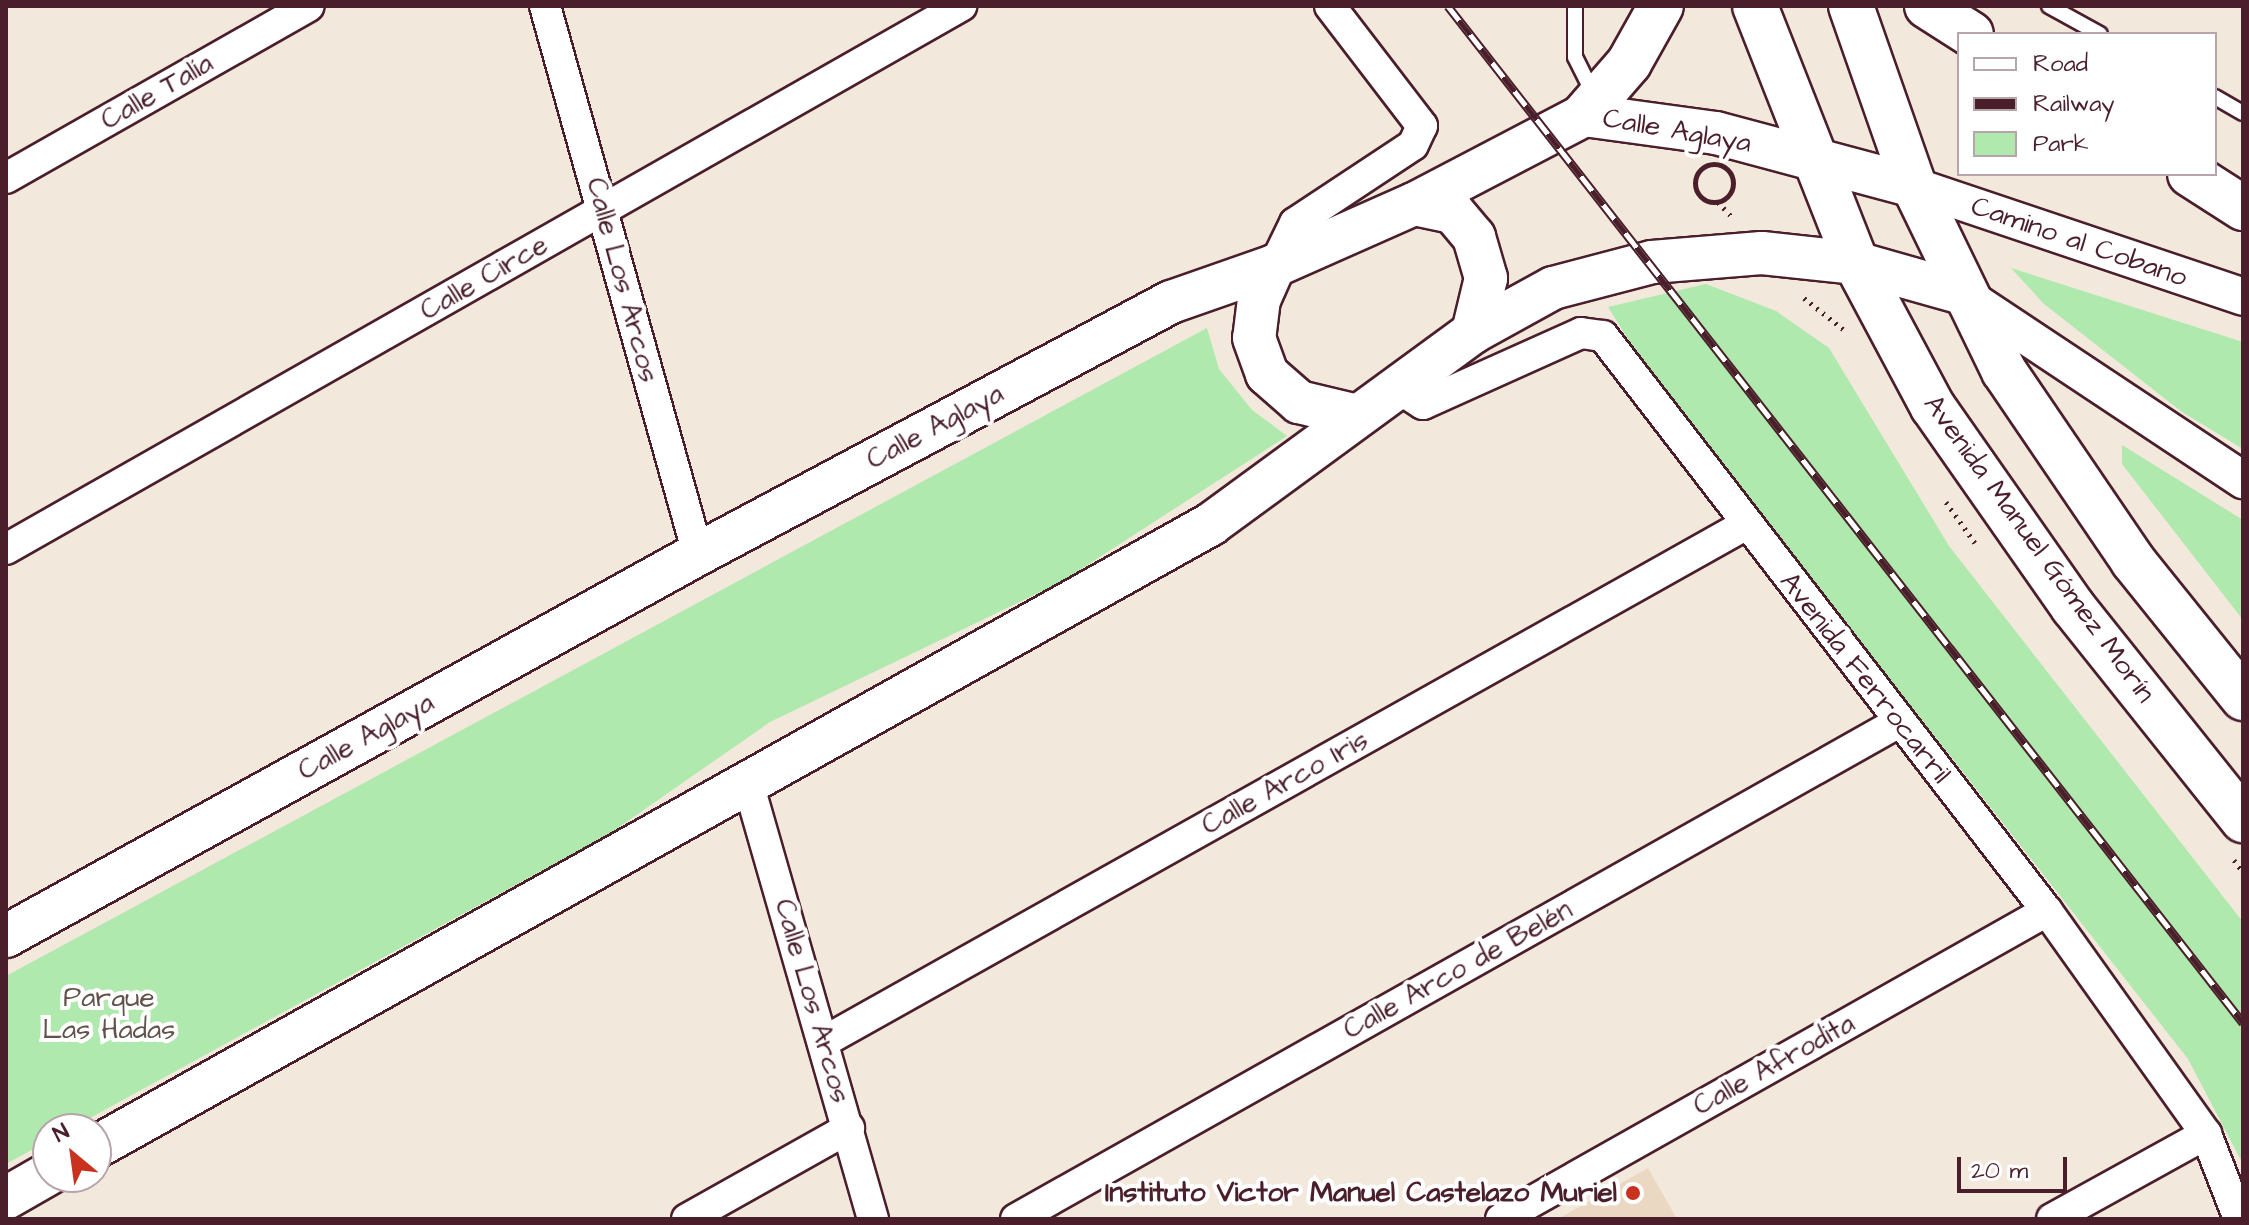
<!DOCTYPE html>
<meta charset="utf-8">
<style>
body{margin:0}
#map{position:relative;width:2249px;height:1225px;overflow:hidden;background:#f3e8dc;font-family:"Architects Daughter",sans-serif}
div>[style]{position:absolute}
[style*='--x']{left:calc(var(--x)*1px);top:calc(var(--y)*1px);width:calc(var(--w)*1px);rotate:calc(var(--a)*1deg)}
.built>*{inset:0;background:#ebd8c3}
.green>*{inset:0;background:#afe9ad}
.path>*{height:5px;margin-top:-2.5px;transform-origin:0;background:repeating-linear-gradient(90deg,#4a1f2b 0 2px,transparent 0 8px)}
.path>.ring{margin:-2.5px;padding:0;box-sizing:content-box;background:none;border:5px solid #4a1f2b;border-radius:50%}
.roads{filter:drop-shadow(2px 0 #4a1f2b) drop-shadow(-2px 0 #4a1f2b) drop-shadow(0 2px #4a1f2b) drop-shadow(0 -2px #4a1f2b)}
.service>*{height:14px;margin:-7px;padding:0 7px;transform-origin:7px;border-radius:7px;background:#fff}
.minor>*{height:30px;margin:-15px;padding:0 15px;transform-origin:15px;border-radius:15px;background:#fff}
.tertiary>*{height:36px;margin:-18px;padding:0 18px;transform-origin:18px;border-radius:18px;background:#fff}
.secondary>*{height:42px;margin:-21px;padding:0 21px;transform-origin:21px;border-radius:21px;background:#fff}
.primary>*{height:44px;margin:-22px;padding:0 22px;transform-origin:22px;border-radius:22px;background:#fff}
.rail>*{height:9px;margin-top:-4.5px;transform-origin:0;background:repeating-linear-gradient(90deg,#fff 0 18px,#4a1f2b 0 36px);box-sizing:border-box;border-block:2px solid #4a1f2b}
.dots>*{width:22px;height:22px;translate:-50% -50%;box-sizing:border-box;border:4px solid #fff;border-radius:50%}
span{translate:-50% -50%;white-space:nowrap;text-align:center;line-height:1.15;-webkit-text-stroke:8px #fff;paint-order:stroke}
.street-label{font-size:28px;color:#4a1f2b}
.park-label{font-size:28px;color:#63524c}
.poi-label{font-size:28px;color:#4a1f2b;font-weight:700}
.right{translate:-100% -50%;text-align:right}
.frame{position:absolute;inset:0;border:8px solid #4a1f2b;pointer-events:none}
.legend{position:absolute;left:1957px;top:32px;width:260px;height:144px;box-sizing:border-box;background:#fff;border:2px solid #b7a5aa;margin:0;padding:10px 14px;list-style:none;font-size:24px;color:#4a1f2b}
.legend li{display:flex;align-items:center;gap:16px;height:40px}
.legend b{width:40px;border:2px solid #b7a5aa}
.north{position:absolute;left:32px;top:1113px;width:80px;height:80px;box-sizing:border-box;background:#fff;border:2px solid #b7a5aa;border-radius:50%;rotate:331deg;font-size:22px;font-weight:700;line-height:32px;text-align:center;color:#4a1f2b}
.north::after{content:'';display:block;margin:auto;width:28px;height:36px;background:#c8321e;clip-path:polygon(50% 0,100% 100%,50% 72%,0 100%)}
.scale{position:absolute;left:1957px;top:1157px;width:110px;height:36px;box-sizing:border-box;border:4px solid #4a1f2b;border-top:0;padding-left:10px;font-size:24px;line-height:28px;white-space:nowrap;color:#4a1f2b;-webkit-text-stroke:6px #fff;paint-order:stroke}
</style>
<div id="map">
<div class="built">
<i style="clip-path:polygon(1648px 1168px,1677px 1219px,1558px 1219px)"></i>
</div>
<div class="green">
<i style="clip-path:polygon(2011px 268px,2243px 342px,2243px 449px,2182px 412px,2044px 304px)"></i>
<i style="clip-path:polygon(1706px 284px,1776px 311px,1829px 348px,1949px 546px,2243px 922px,2243px 1164px,2188px 1059px,1646px 368px,1608px 307px)"></i>
<i style="clip-path:polygon(1207px 328px,1219px 369px,1252px 410px,1287px 436px,1061px 582px,770px 722px,612px 832px,70px 1129px,48px 1129px,48px 1141px,6px 1164px,6px 976px)"></i>
<i style="clip-path:polygon(2122px 445px,2243px 520px,2243px 620px,2122px 464px)"></i>
</div>
<div class="path">
<i class="ring" style="left:1695px;top:164px;width:33px;height:33px"></i>
<i style="--x:1718;--y:202;--w:19;--a:47"></i>
<i style="--x:1804;--y:298;--w:50;--a:38.5"></i>
<i style="--x:1946;--y:502;--w:50;--a:54.7"></i>
<i style="--x:2234;--y:860;--w:15;--a:53"></i>
</div>
<div class="roads">
<div class="service">
<i style="--x:1575;--y:6;--w:51;--a:90"></i>
<i style="--x:1575;--y:57;--w:40;--a:63.4"></i>
<i style="--x:2049;--y:6;--w:58;--a:28.8"></i>
<i style="--x:2215;--y:97;--w:32;--a:30"></i>
</div>
<div class="minor">
<i style="--x:545;--y:6;--w:569;--a:74.4"></i>
<i style="--x:6;--y:178;--w:348;--a:-29.6"></i>
<i style="--x:1274;--y:266;--w:48;--a:-64"></i>
<i style="--x:1295;--y:223;--w:141;--a:-33.5"></i>
<i style="--x:1413;--y:145;--w:21;--a:-65"></i>
<i style="--x:1422;--y:126;--w:151;--a:-127.5"></i>
<i style="--x:1395;--y:386;--w:33;--a:33"></i>
<i style="--x:1423;--y:404;--w:173;--a:-24.2"></i>
<i style="--x:1581;--y:333;--w:22;--a:8"></i>
<i style="--x:1603;--y:336;--w:726;--a:52.33"></i>
<i style="--x:2047;--y:911;--w:274;--a:54.5"></i>
<i style="--x:2206;--y:1134;--w:91;--a:68.8"></i>
<i style="--x:6;--y:549;--w:1099;--a:-29.62"></i>
<i style="--x:748;--y:783;--w:454;--a:74"></i>
<i style="--x:825;--y:1041;--w:1055;--a:-29.29"></i>
<i style="--x:687;--y:1219;--w:186;--a:-29.3"></i>
<i style="--x:1016;--y:1219;--w:1013;--a:-29.37"></i>
<i style="--x:1501;--y:1219;--w:627;--a:-29.43"></i>
<i style="--x:2052;--y:1219;--w:176;--a:-28.9"></i>
</div>
<div class="tertiary">
<i style="--x:1914;--y:186;--w:347;--a:18.6"></i>
<i style="--x:1966;--y:296;--w:333;--a:33.6"></i>
</div>
<div class="secondary">
<i style="--x:1414;--y:204;--w:40;--a:12"></i>
<i style="--x:1453;--y:212;--w:33;--a:50"></i>
<i style="--x:1474;--y:237;--w:43;--a:73.7"></i>
<i style="--x:1486;--y:278;--w:56;--a:103.5"></i>
<i style="--x:1274;--y:266;--w:36;--a:114"></i>
<i style="--x:1259;--y:299;--w:39;--a:97"></i>
<i style="--x:1254;--y:338;--w:38;--a:70"></i>
<i style="--x:1267;--y:374;--w:43;--a:41.2"></i>
<i style="--x:1299;--y:402;--w:56;--a:13.5"></i>
<i style="--x:6;--y:936;--w:790;--a:-28.9"></i>
<i style="--x:698;--y:554;--w:536;--a:-28.05"></i>
<i style="--x:1171;--y:302;--w:109;--a:-19.3"></i>
<i style="--x:1274;--y:266;--w:153;--a:-23.9"></i>
<i style="--x:1414;--y:204;--w:192;--a:-27.6"></i>
<i style="--x:1584;--y:115;--w:133;--a:7.8"></i>
<i style="--x:1716;--y:133;--w:205;--a:15"></i>
<i style="--x:96;--y:1147;--w:1277;--a:-29.19"></i>
<i style="--x:1211;--y:524;--w:325;--a:-36.2"></i>
<i style="--x:1473;--y:332;--w:91;--a:-28.8"></i>
<i style="--x:1553;--y:288;--w:102;--a:-14.7"></i>
<i style="--x:1652;--y:262;--w:110;--a:-4.7"></i>
<i style="--x:1762;--y:253;--w:95;--a:6.1"></i>
<i style="--x:1856;--y:263;--w:110;--a:15.8"></i>
<i style="--x:6;--y:1198;--w:48;--a:-29.7"></i>
</div>
<div class="primary">
<i style="--x:1755;--y:6;--w:276;--a:68.5"></i>
<i style="--x:1856;--y:263;--w:163;--a:61.9"></i>
<i style="--x:1933;--y:407;--w:244;--a:55"></i>
<i style="--x:2073;--y:607;--w:273;--a:51.4"></i>
<i style="--x:1851;--y:6;--w:191;--a:70.7"></i>
<i style="--x:1914;--y:186;--w:206;--a:64.1"></i>
<i style="--x:2004;--y:371;--w:230;--a:55.8"></i>
<i style="--x:2133;--y:561;--w:176;--a:51.2"></i>
<i style="--x:1927;--y:6;--w:52;--a:32.5"></i>
<i style="--x:1584;--y:115;--w:69;--a:-49.1"></i>
<i style="--x:1629;--y:63;--w:65;--a:-60.7"></i>
<i style="--x:2190;--y:174;--w:63;--a:32.7"></i>
</div>
</div>
<div class="rail">
<i style="--x:1448;--y:6;--w:1291;--a:51.98"></i>
</div>
<div class="dots">
<i style="left:1633px;top:1193px;background:#c8321e"></i>
</div>
<div class="street-label">
<span style="left:157px;top:92px;rotate:-30deg">Calle Talía</span>
<span style="left:1677px;top:131px;rotate:10deg">Calle Aglaya</span>
<span style="left:2079px;top:242px;rotate:19deg">Camino al Cobano</span>
<span style="left:484px;top:278px;rotate:-30deg">Calle Circe</span>
<span style="left:622px;top:280px;rotate:75deg">Calle Los Arcos</span>
<span style="left:935px;top:427px;rotate:-28deg">Calle Aglaya</span>
<span style="left:2039px;top:549px;rotate:54deg">Avenida Manuel Gómez Morín</span>
<span style="left:1865px;top:678px;rotate:52deg">Avenida Ferrocarril</span>
<span style="left:366px;top:737px;rotate:-29deg">Calle Aglaya</span>
<span style="left:1285px;top:783px;rotate:-29deg">Calle Arco Iris</span>
<span style="left:1458px;top:970px;rotate:-29deg">Calle Arco de Belén</span>
<span style="left:812px;top:1001px;rotate:74deg">Calle Los Arcos</span>
<span style="left:1774px;top:1065px;rotate:-29deg">Calle Afrodita</span>
</div>
<div class="park-label">
<span style="left:109px;top:1014px">Parque<br>Las Hadas</span>
</div>
<div class="poi-label">
<span class="right" style="left:1617px;top:1193px">Instituto Victor Manuel Castelazo Muriel</span>
</div>
<div class="frame"></div>
<ul class="legend">
<li><b style="height:10px;background:#fff"></b>Road</li>
<li><b style="height:10px;background:#4a1f2b"></b>Railway</li>
<li><b style="height:22px;background:#afe9ad"></b>Park</li>
</ul>
<div class="north">N</div>
<div class="scale">20 m</div>
</div>
